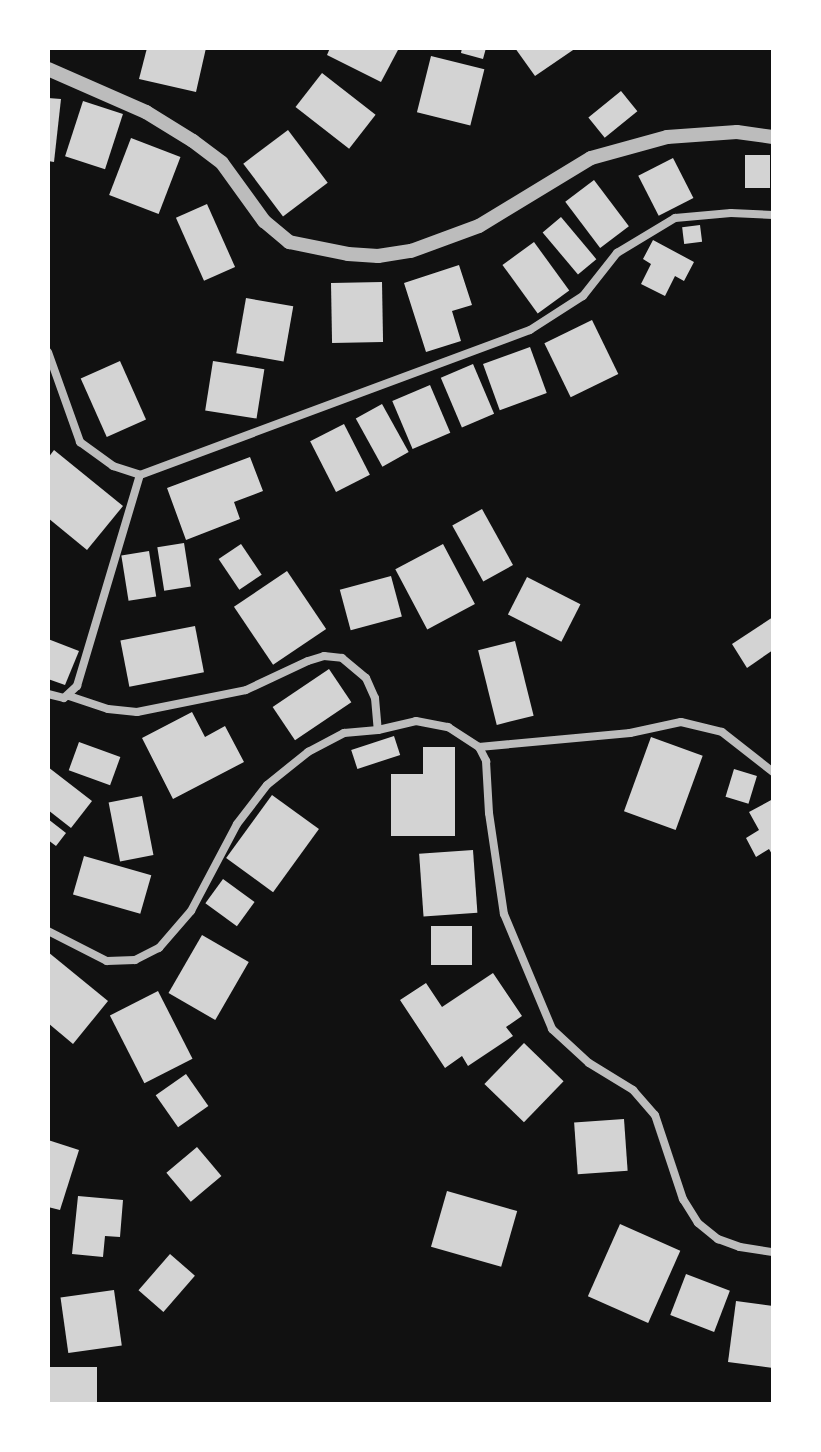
<!DOCTYPE html>
<style>
body{margin:0}
#map{position:relative;width:821px;height:1452px;overflow:hidden;background:#111;font-family:Signika,sans-serif}
div>[style]{position:absolute}
[style*='--x']{left:calc(var(--x)*1px);top:calc(var(--y)*1px);width:calc(var(--w)*1px);rotate:calc(var(--a)*1deg)}
.building>*{inset:0;background:#d3d3d3;transform-origin:0 0}
.minor>*{height:8px;margin:-4px;padding:0 4px;transform-origin:4px;border-radius:4px;background:#bcbcbc}
.tertiary>*{height:14px;margin:-7px;padding:0 7px;transform-origin:7px;border-radius:7px;background:#bcbcbc}
span{translate:-50% -50%;white-space:nowrap;text-align:center;line-height:1.15;-webkit-text-stroke:8px #fff;paint-order:stroke}
.frame{position:absolute;inset:0;border:50px solid #fff;pointer-events:none}
</style>
<div id="map">
<div class="building">
<i style="clip-path:polygon(147px 48px,206px 48px,196px 92px,139px 79px)"></i>
<i style="clip-path:polygon(330px 48px,399px 48px,381px 82px,327px 55px)"></i>
<i style="clip-path:polygon(462px 48px,486px 48px,483px 59px,461px 53px)"></i>
<i style="clip-path:polygon(515px 48px,576px 48px,535px 76px)"></i>
<i style="left:431px;top:56px;width:55px;height:58px;rotate:14deg"></i>
<i style="left:322px;top:73px;width:68px;height:43px;rotate:38deg"></i>
<i style="left:621px;top:91px;width:26px;height:42px;rotate:51deg"></i>
<i style="clip-path:polygon(48px 98px,61px 99px,54px 162px,48px 161px)"></i>
<i style="left:83px;top:101px;width:42px;height:58px;rotate:18deg"></i>
<i style="left:288px;top:130px;width:66px;height:56px;rotate:53deg"></i>
<i style="left:131px;top:138px;width:53px;height:61px;rotate:21deg"></i>
<i style="left:745px;top:155px;width:25px;height:33px"></i>
<i style="left:673px;top:158px;width:45px;height:39px;rotate:63deg"></i>
<i style="left:594px;top:180px;width:58px;height:36px;rotate:53deg"></i>
<i style="left:207px;top:204px;width:69px;height:34px;rotate:66deg"></i>
<i style="left:561px;top:217px;width:55px;height:24px;rotate:50deg"></i>
<i style="left:700px;top:225px;width:17px;height:18px;rotate:83deg"></i>
<i style="clip-path:polygon(653px 240px,694px 262px,684px 281px,675px 276px,665px 296px,641px 284px,651px 264px,643px 259px)"></i>
<i style="left:534px;top:242px;width:60px;height:39px;rotate:54deg"></i>
<i style="clip-path:polygon(459px 265px,472px 305px,452px 311px,461px 341px,426px 352px,404px 283px)"></i>
<i style="left:382px;top:282px;width:60px;height:51px;rotate:89deg"></i>
<i style="left:246px;top:298px;width:48px;height:56px;rotate:10deg"></i>
<i style="left:592px;top:320px;width:60px;height:53px;rotate:64deg"></i>
<i style="left:530px;top:347px;width:49px;height:50px;rotate:70deg"></i>
<i style="left:120px;top:361px;width:64px;height:43px;rotate:66deg"></i>
<i style="left:213px;top:361px;width:52px;height:50px;rotate:9deg"></i>
<i style="left:473px;top:364px;width:54px;height:35px;rotate:67deg"></i>
<i style="left:430px;top:385px;width:52px;height:41px;rotate:67deg"></i>
<i style="left:382px;top:404px;width:55px;height:30px;rotate:61deg"></i>
<i style="left:344px;top:424px;width:57px;height:38px;rotate:63deg"></i>
<i style="clip-path:polygon(54px 450px,123px 506px,87px 550px,48px 518px,48px 458px)"></i>
<i style="clip-path:polygon(250px 457px,263px 491px,234px 502px,240px 519px,186px 540px,167px 488px)"></i>
<i style="left:482px;top:509px;width:64px;height:34px;rotate:61deg"></i>
<i style="left:184px;top:543px;width:44px;height:27px;rotate:81deg"></i>
<i style="left:241px;top:544px;width:37px;height:27px;rotate:56deg"></i>
<i style="left:443px;top:544px;width:68px;height:54px;rotate:62deg"></i>
<i style="left:149px;top:551px;width:46px;height:28px;rotate:81deg"></i>
<i style="left:287px;top:571px;width:70px;height:64px;rotate:56deg"></i>
<i style="left:391px;top:576px;width:42px;height:53px;rotate:75deg"></i>
<i style="left:527px;top:577px;width:60px;height:42px;rotate:27deg"></i>
<i style="clip-path:polygon(773px 617px,773px 650px,747px 668px,732px 644px)"></i>
<i style="left:195px;top:626px;width:47px;height:76px;rotate:79deg"></i>
<i style="clip-path:polygon(48px 639px,79px 651px,65px 685px,48px 679px)"></i>
<i style="left:515px;top:641px;width:77px;height:38px;rotate:76deg"></i>
<i style="left:329px;top:669px;width:40px;height:68px;rotate:56deg"></i>
<i style="clip-path:polygon(192px 712px,205px 737px,225px 726px,244px 762px,173px 799px,142px 738px)"></i>
<i style="left:394px;top:736px;width:20px;height:45px;rotate:72deg"></i>
<i style="left:651px;top:737px;width:55px;height:79px;rotate:20deg"></i>
<i style="left:79px;top:742px;width:44px;height:30px;rotate:20deg"></i>
<i style="clip-path:polygon(423px 747px,455px 747px,455px 836px,391px 836px,391px 774px,423px 774px)"></i>
<i style="clip-path:polygon(48px 767px,92px 801px,71px 828px,48px 810px)"></i>
<i style="left:734px;top:769px;width:24px;height:29px;rotate:17deg"></i>
<i style="left:272px;top:795px;width:58px;height:78px;rotate:36deg"></i>
<i style="left:142px;top:796px;width:60px;height:34px;rotate:79deg"></i>
<i style="clip-path:polygon(773px 799px,773px 856px,769px 849px,756px 857px,746px 838px,759px 830px,749px 812px)"></i>
<i style="clip-path:polygon(48px 819px,66px 833px,56px 846px,48px 840px)"></i>
<i style="left:473px;top:850px;width:63px;height:54px;rotate:86deg"></i>
<i style="left:84px;top:856px;width:70px;height:40px;rotate:16deg"></i>
<i style="left:223px;top:879px;width:39px;height:30px;rotate:36deg"></i>
<i style="left:431px;top:926px;width:41px;height:39px"></i>
<i style="left:202px;top:935px;width:54px;height:67px;rotate:30deg"></i>
<i style="clip-path:polygon(48px 952px,108px 1001px,73px 1044px,48px 1023px)"></i>
<i style="clip-path:polygon(493px 973px,522px 1016px,506px 1027px,513px 1036px,468px 1066px,462px 1056px,445px 1068px,400px 1000px,426px 983px,442px 1007px)"></i>
<i style="left:158px;top:991px;width:76px;height:54px;rotate:63deg"></i>
<i style="left:524px;top:1043px;width:55px;height:57px;rotate:44deg"></i>
<i style="left:186px;top:1074px;width:39px;height:37px;rotate:55deg"></i>
<i style="left:624px;top:1119px;width:52px;height:50px;rotate:86deg"></i>
<i style="clip-path:polygon(48px 1140px,79px 1150px,60px 1210px,48px 1207px)"></i>
<i style="left:197px;top:1147px;width:38px;height:40px;rotate:50deg"></i>
<i style="left:447px;top:1191px;width:73px;height:58px;rotate:16deg"></i>
<i style="clip-path:polygon(78px 1196px,123px 1200px,120px 1237px,105px 1236px,103px 1257px,72px 1254px)"></i>
<i style="left:620px;top:1224px;width:66px;height:79px;rotate:24deg"></i>
<i style="left:170px;top:1254px;width:33px;height:48px;rotate:41deg"></i>
<i style="left:686px;top:1274px;width:47px;height:44px;rotate:21deg"></i>
<i style="left:114px;top:1290px;width:56px;height:54px;rotate:82deg"></i>
<i style="clip-path:polygon(736px 1301px,773px 1306px,773px 1368px,728px 1362px)"></i>
<i style="left:48px;top:1367px;width:49px;height:37px"></i>
</div>
<div class="minor">
<i style="--x:48;--y:352;--w:96;--a:70.4"></i>
<i style="--x:80;--y:442;--w:41;--a:36"></i>
<i style="--x:113;--y:466;--w:28;--a:18"></i>
<i style="--x:140;--y:475;--w:416;--a:-20.4"></i>
<i style="--x:530;--y:330;--w:63;--a:-32.7"></i>
<i style="--x:583;--y:296;--w:55;--a:-51.7"></i>
<i style="--x:617;--y:253;--w:68;--a:-31.1"></i>
<i style="--x:675;--y:218;--w:56;--a:-5.1"></i>
<i style="--x:731;--y:213;--w:42;--a:2.7"></i>
<i style="--x:48;--y:694;--w:16;--a:14"></i>
<i style="--x:64;--y:698;--w:18;--a:-43"></i>
<i style="--x:77;--y:686;--w:220;--a:-73.4"></i>
<i style="--x:69;--y:696;--w:41;--a:18.4"></i>
<i style="--x:108;--y:709;--w:29;--a:6"></i>
<i style="--x:137;--y:712;--w:111;--a:-11.4"></i>
<i style="--x:246;--y:690;--w:68;--a:-25.1"></i>
<i style="--x:308;--y:661;--w:17;--a:-17"></i>
<i style="--x:324;--y:656;--w:18;--a:6"></i>
<i style="--x:342;--y:658;--w:31;--a:40"></i>
<i style="--x:366;--y:678;--w:22;--a:66"></i>
<i style="--x:375;--y:698;--w:32;--a:85"></i>
<i style="--x:479;--y:747;--w:152;--a:-5.3"></i>
<i style="--x:630;--y:733;--w:52;--a:-12.2"></i>
<i style="--x:681;--y:722;--w:42;--a:13.7"></i>
<i style="--x:722;--y:732;--w:65;--a:38.1"></i>
<i style="--x:48;--y:931;--w:66;--a:27"></i>
<i style="--x:107;--y:961;--w:28;--a:-2"></i>
<i style="--x:135;--y:960;--w:27;--a:-27"></i>
<i style="--x:159;--y:948;--w:49;--a:-49.1"></i>
<i style="--x:191;--y:911;--w:98;--a:-62.1"></i>
<i style="--x:237;--y:824;--w:49;--a:-52.4"></i>
<i style="--x:267;--y:785;--w:53;--a:-38.8"></i>
<i style="--x:308;--y:752;--w:41;--a:-27.8"></i>
<i style="--x:344;--y:733;--w:34;--a:-5"></i>
<i style="--x:378;--y:730;--w:39;--a:-13"></i>
<i style="--x:416;--y:721;--w:33;--a:11"></i>
<i style="--x:448;--y:727;--w:37;--a:33"></i>
<i style="--x:479;--y:747;--w:16;--a:63"></i>
<i style="--x:486;--y:761;--w:52;--a:86.7"></i>
<i style="--x:489;--y:813;--w:102;--a:81.6"></i>
<i style="--x:504;--y:914;--w:125;--a:67.3"></i>
<i style="--x:552;--y:1029;--w:50;--a:42.6"></i>
<i style="--x:589;--y:1063;--w:52;--a:31.5"></i>
<i style="--x:633;--y:1090;--w:33;--a:49"></i>
<i style="--x:655;--y:1115;--w:89;--a:71.6"></i>
<i style="--x:683;--y:1199;--w:28;--a:58"></i>
<i style="--x:698;--y:1223;--w:26;--a:39"></i>
<i style="--x:718;--y:1239;--w:23;--a:20"></i>
<i style="--x:740;--y:1247;--w:33;--a:9"></i>
</div>
<div class="tertiary">
<i style="--x:48;--y:69;--w:107;--a:23.7"></i>
<i style="--x:146;--y:112;--w:55;--a:31.7"></i>
<i style="--x:193;--y:141;--w:36;--a:37"></i>
<i style="--x:222;--y:163;--w:72;--a:54.1"></i>
<i style="--x:264;--y:221;--w:33;--a:40"></i>
<i style="--x:289;--y:242;--w:60;--a:11.5"></i>
<i style="--x:348;--y:254;--w:30;--a:4"></i>
<i style="--x:378;--y:256;--w:33;--a:-9"></i>
<i style="--x:411;--y:251;--w:72;--a:-20.2"></i>
<i style="--x:479;--y:226;--w:131;--a:-31.3"></i>
<i style="--x:591;--y:158;--w:79;--a:-15.4"></i>
<i style="--x:667;--y:137;--w:70;--a:-4.1"></i>
<i style="--x:737;--y:132;--w:36;--a:8"></i>
</div>
<div class="frame"></div>
</div>
